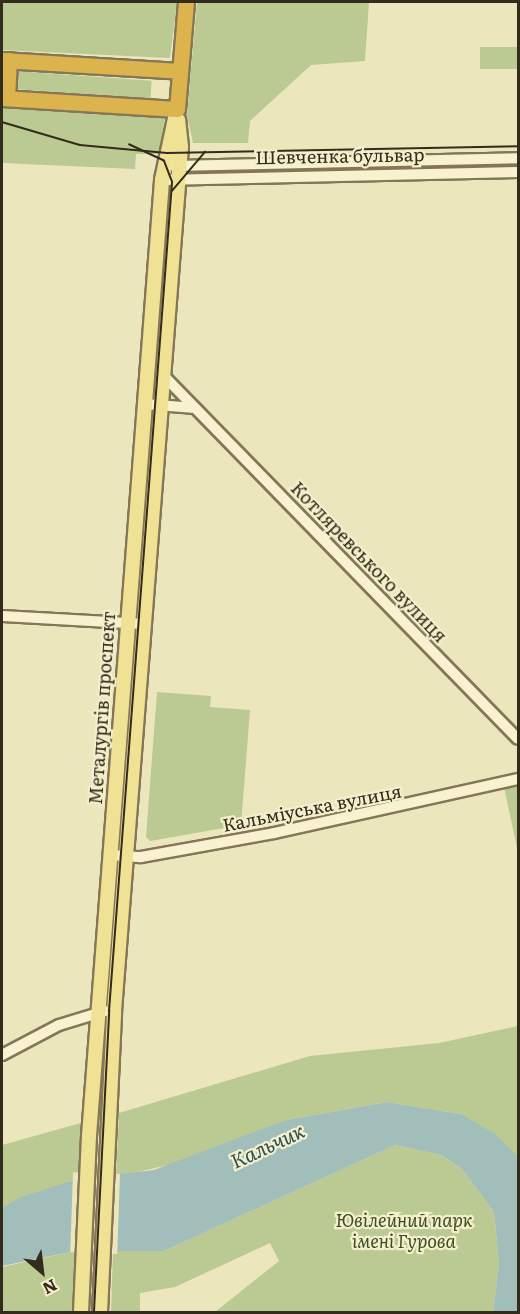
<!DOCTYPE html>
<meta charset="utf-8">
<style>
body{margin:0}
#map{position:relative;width:520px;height:1314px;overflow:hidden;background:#ece6bd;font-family:Literata,serif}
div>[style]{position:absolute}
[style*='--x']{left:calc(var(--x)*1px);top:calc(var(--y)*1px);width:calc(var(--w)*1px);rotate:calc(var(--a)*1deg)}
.green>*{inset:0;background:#baca92;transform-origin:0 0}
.water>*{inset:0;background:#a1beba}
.pier>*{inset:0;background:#ece6bd;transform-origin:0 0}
.roads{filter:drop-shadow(2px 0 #847657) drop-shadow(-2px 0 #847657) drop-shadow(0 2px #847657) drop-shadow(0 -2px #847657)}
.minor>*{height:10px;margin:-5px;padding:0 5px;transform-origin:5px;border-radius:5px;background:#f8f2d0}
.major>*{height:14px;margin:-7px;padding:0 7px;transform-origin:7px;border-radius:7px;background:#f0e295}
.highway>*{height:15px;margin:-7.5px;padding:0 7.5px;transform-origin:7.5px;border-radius:7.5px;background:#dcb44e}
.tram>*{height:1.5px;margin:-0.75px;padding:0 0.75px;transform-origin:0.75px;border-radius:0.75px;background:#332b1b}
span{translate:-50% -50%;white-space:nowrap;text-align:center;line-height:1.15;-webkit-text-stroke:4.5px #f4efcd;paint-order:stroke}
.street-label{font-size:18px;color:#332b1b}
.park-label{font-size:18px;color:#3d4f22;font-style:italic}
.water-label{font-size:20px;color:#2b4f53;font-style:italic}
.frame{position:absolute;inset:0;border:3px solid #332b1b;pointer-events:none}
.north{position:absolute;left:12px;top:1242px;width:60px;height:60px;-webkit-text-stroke:4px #f4efcd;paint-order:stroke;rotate:152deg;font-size:16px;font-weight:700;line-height:24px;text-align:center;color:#332b1b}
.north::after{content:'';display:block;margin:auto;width:21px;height:27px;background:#332b1b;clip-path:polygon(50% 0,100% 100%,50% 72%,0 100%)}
</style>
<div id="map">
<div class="green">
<i style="clip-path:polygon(2px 2px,177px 2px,170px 58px,2px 50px)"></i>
<i style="clip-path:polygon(197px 2px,369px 2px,365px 61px,311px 65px,250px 121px,248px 143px,193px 143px,187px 116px)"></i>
<i style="left:480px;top:47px;width:38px;height:22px"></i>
<i style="left:14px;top:71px;width:138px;height:18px;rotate:4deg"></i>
<i style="clip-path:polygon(2px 106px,165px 116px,159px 154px,136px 154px,135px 169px,2px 163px)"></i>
<i style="left:518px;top:163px;width:5px;height:308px;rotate:90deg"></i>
<i style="clip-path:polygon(157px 692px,211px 696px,210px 707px,250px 710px,241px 825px,150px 841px,146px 837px)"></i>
<i style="clip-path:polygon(518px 784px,518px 853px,504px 787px)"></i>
<i style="clip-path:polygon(518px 1026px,518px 1157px,461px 1114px,387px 1102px,286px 1120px,190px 1160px,116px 1177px,119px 1113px,310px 1056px,439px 1043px)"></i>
<i style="clip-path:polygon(81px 1123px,78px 1179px,2px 1208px,2px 1145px)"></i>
<i style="clip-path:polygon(395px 1145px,441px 1155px,462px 1169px,494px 1212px,499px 1264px,493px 1312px,215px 1312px,279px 1261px,270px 1243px,175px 1287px,140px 1293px,140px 1312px,111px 1312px,113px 1251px,164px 1251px)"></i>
<i style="clip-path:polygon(75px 1251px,72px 1312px,2px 1312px,2px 1267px)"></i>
</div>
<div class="water">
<i style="clip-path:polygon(387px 1102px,461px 1114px,495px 1134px,518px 1157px,518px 1312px,493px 1312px,499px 1264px,494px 1212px,462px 1169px,441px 1155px,395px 1145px,164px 1251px,75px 1251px,2px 1266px,2px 1208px,21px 1197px,78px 1179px,154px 1170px,286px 1120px)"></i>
</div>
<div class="pier">
<i style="left:120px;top:1174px;width:80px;height:47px;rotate:92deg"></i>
</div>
<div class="roads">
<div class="minor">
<i style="--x:174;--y:166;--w:344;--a:-1.3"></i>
<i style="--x:162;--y:180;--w:356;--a:-1.3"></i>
<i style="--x:163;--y:375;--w:508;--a:45.72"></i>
<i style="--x:145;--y:404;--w:50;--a:4.6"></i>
<i style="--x:2;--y:616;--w:142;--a:3.2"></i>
<i style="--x:110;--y:855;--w:31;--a:4"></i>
<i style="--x:141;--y:857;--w:135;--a:-10.2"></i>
<i style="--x:274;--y:833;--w:250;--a:-12.5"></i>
<i style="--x:2;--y:1055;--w:64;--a:-27.8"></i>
<i style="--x:59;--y:1025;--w:48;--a:-16.9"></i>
</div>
<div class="major">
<i style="--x:81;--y:1312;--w:176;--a:-87.4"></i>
<i style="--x:89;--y:1136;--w:959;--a:-85.63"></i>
<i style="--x:162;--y:180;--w:73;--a:-78.1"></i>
<i style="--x:100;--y:1312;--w:301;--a:-87.3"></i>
<i style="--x:114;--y:1011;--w:867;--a:-85.57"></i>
<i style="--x:181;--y:147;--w:27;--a:-96"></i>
</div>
<div class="highway">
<i style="--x:2;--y:60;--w:178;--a:3.5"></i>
<i style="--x:2;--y:98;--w:175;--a:3.6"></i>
<i style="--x:177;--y:109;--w:107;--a:-85.2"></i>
<i style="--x:7;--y:98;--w:38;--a:-87"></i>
</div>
</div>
<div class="tram">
<i style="--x:2;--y:122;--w:81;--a:16.4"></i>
<i style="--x:80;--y:145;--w:87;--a:5.3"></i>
<i style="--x:167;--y:153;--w:351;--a:-1.1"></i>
<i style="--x:172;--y:191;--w:51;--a:-49.8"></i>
<i style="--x:94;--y:1312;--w:301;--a:-87.1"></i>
<i style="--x:109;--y:1011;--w:831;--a:-85.65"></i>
<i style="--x:172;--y:182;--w:22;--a:-111"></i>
<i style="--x:164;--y:161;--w:38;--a:-155"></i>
</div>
<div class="street-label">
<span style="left:340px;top:156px;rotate:-1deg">Шевченка бульвар</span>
<span style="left:369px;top:562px;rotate:46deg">Котляревського вулиця</span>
<span style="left:102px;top:708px;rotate:-86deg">Металургів проспект</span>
<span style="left:312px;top:808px;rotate:-11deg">Кальміуська вулиця</span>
</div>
<div class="park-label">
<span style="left:404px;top:1231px">Ювілейний парк<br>імені Гурова</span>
</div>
<div class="water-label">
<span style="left:267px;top:1145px;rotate:-25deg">Кальчик</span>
</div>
<div class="frame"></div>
<div class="north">N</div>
</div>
